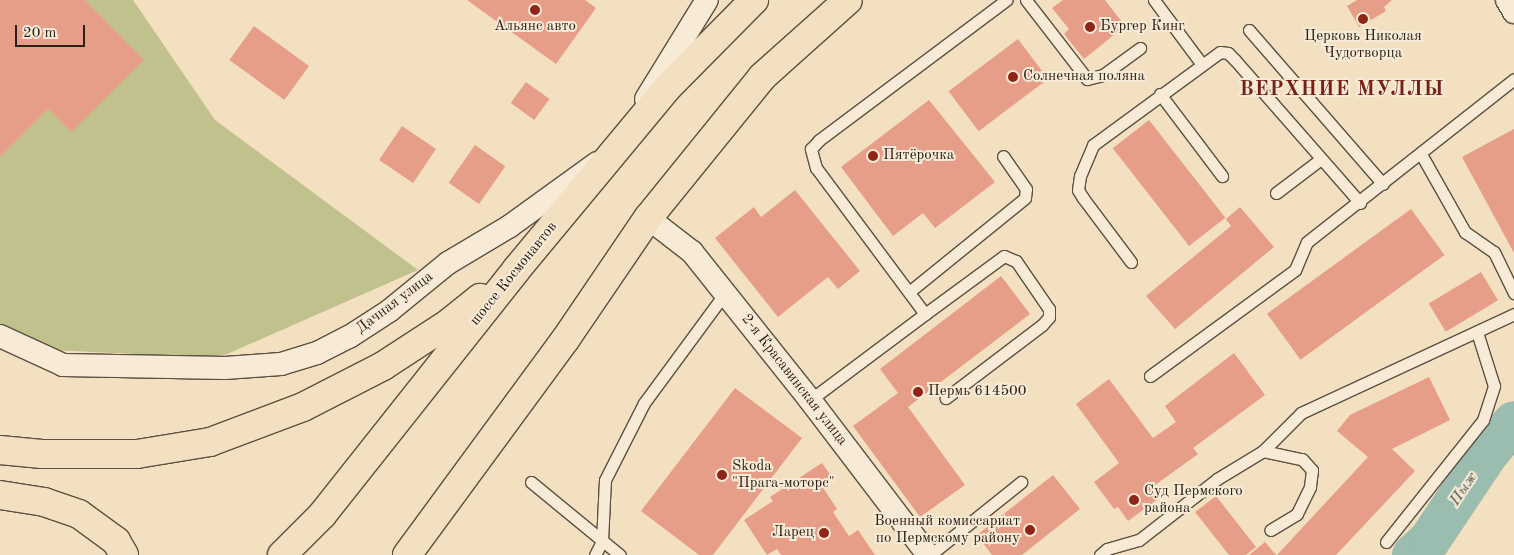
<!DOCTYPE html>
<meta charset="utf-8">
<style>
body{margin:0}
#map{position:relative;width:1514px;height:555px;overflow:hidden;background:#f3e0c1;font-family:"Old Standard TT",serif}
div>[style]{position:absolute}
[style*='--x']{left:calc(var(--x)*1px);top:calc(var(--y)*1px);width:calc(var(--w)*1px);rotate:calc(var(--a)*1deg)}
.green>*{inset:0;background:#c1c18e}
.river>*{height:42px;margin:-21px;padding:0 21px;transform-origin:21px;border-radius:21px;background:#9bbdb0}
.building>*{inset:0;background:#e79e88;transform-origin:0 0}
.roads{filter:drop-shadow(1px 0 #5c5041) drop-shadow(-1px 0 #5c5041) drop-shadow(0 1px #5c5041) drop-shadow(0 -1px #5c5041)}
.lane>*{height:11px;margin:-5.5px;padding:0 5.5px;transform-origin:5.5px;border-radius:5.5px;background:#f7ebd7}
.street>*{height:22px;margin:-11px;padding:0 11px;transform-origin:11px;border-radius:11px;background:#f7ebd7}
.primary>*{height:28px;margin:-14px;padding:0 14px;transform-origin:14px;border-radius:14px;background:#f3e0c1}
.dots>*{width:14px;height:14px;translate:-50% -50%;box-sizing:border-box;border:2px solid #f7ebd7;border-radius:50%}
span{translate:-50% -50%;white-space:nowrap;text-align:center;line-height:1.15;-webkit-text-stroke:4px #f7ebd7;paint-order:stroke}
.poi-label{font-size:15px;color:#2a2016}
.left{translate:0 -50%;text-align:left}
.right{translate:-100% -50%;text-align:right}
.street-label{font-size:15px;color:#2a2016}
.water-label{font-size:16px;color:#4c4f44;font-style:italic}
.district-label{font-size:20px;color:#7a1f14;font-weight:700;letter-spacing:1px}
.scale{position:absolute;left:15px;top:25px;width:70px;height:22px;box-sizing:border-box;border:2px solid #2a2016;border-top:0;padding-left:6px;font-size:15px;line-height:18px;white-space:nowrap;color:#2a2016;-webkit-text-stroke:4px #f7ebd7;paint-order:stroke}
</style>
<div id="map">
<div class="green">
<i style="clip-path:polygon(0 0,133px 0,215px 120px,418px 270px,218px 358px,51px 350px,0 343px)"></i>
</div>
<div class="river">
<i style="--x:1413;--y:555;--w:21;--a:-41"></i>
<i style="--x:1429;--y:541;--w:106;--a:-56.2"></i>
<i style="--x:1488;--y:453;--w:40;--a:-50"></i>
</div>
<div class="building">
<i style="clip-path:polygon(0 0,85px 0,144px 60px,71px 132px,48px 109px,0 157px)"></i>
<i style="clip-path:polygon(467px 0,585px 0,596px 8px,556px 64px)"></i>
<i style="clip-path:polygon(1063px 0,1105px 0,1125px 26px,1084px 59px,1064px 34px,1069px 29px,1052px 8px)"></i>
<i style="clip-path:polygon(1357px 0,1392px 0,1384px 7px,1386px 11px,1359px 27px,1347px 6px)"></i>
<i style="left:254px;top:26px;width:68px;height:42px;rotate:36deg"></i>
<i style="left:1018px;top:39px;width:50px;height:87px;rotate:53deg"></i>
<i style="left:526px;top:82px;width:29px;height:26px;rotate:36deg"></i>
<i style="clip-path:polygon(929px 100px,995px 182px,935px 228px,923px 213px,893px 236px,841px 167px)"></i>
<i style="left:1149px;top:120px;width:124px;height:46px;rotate:52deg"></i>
<i style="left:402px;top:126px;width:41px;height:41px;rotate:34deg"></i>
<i style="clip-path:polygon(1514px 129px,1514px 253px,1462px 157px)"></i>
<i style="left:475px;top:145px;width:37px;height:46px;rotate:35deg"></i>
<i style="clip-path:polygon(795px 190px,860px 271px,838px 289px,828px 277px,778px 317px,715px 238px,754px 207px,761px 217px)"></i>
<i style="clip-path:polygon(1240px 207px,1274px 247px,1175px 329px,1146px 296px,1231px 226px,1226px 219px)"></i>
<i style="left:1411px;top:209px;width:57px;height:178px;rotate:54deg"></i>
<i style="left:1481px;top:272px;width:33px;height:61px;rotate:59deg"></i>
<i style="clip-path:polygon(1001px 276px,1030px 314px,908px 407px,965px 485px,920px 517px,853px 426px,898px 393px,880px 369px)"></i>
<i style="clip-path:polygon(1234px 353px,1265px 395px,1193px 448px,1198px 454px,1151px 488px,1158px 499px,1128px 521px,1118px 507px,1114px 509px,1094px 482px,1119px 463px,1076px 404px,1109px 379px,1153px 438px,1176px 422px,1165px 406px)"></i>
<i style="clip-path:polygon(1429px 377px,1450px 420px,1392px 449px,1415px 471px,1336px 555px,1277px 555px,1368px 457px,1337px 431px,1350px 415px)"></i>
<i style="clip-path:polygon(735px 388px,802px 438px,713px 555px,699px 555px,641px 511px)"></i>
<i style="clip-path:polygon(822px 463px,833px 479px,822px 486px,837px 509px,833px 512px,849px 536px,858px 530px,875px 555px,781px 555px,777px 549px,767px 555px,744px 520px,773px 501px,770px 497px)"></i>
<i style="clip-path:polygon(1053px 475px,1080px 509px,1022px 555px,992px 555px,977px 535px)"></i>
<i style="clip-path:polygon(1216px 496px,1256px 547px,1246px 555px,1229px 555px,1195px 512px)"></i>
<i style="clip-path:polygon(1265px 542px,1276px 555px,1249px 555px)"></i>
</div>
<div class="roads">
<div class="lane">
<i style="--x:1026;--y:0;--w:100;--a:52.3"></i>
<i style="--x:1087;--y:79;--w:16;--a:-14"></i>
<i style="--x:1103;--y:75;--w:46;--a:-36.1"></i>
<i style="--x:1154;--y:0;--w:79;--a:53.3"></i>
<i style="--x:1249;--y:30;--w:204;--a:49"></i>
<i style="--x:1160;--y:94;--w:103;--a:52.9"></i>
<i style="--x:1421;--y:154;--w:90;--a:60.6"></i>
<i style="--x:1465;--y:232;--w:35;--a:35"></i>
<i style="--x:1494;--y:252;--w:46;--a:64"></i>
<i style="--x:1276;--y:193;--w:56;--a:-37.1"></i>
<i style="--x:1131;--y:262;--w:80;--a:-126.9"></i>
<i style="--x:1083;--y:198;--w:9;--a:-122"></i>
<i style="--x:1078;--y:190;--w:14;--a:-82"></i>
<i style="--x:1080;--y:176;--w:34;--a:-67"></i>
<i style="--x:1093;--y:145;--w:157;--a:-36.2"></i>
<i style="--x:1220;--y:52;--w:8;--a:7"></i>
<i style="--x:1228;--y:53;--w:10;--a:45"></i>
<i style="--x:1235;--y:60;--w:190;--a:48.8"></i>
<i style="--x:909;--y:292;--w:149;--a:-39"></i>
<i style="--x:1025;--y:198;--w:9;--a:-84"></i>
<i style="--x:1026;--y:189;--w:40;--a:-124.9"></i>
<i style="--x:925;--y:314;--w:98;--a:-36.3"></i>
<i style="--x:1004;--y:256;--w:13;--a:23"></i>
<i style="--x:1016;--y:261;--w:58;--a:55.5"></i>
<i style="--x:1049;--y:309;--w:8;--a:90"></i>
<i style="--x:1049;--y:317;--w:11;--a:131"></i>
<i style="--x:1042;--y:325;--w:121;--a:142.8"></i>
<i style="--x:1150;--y:376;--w:180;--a:-36.2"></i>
<i style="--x:1295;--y:270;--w:30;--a:-67"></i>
<i style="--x:1307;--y:242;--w:263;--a:-38.2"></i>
<i style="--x:810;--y:400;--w:144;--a:-36.8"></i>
<i style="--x:925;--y:314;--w:182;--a:-126.7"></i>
<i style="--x:816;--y:168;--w:20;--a:-105"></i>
<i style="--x:811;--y:149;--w:12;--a:-48"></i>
<i style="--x:819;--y:140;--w:234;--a:-36.8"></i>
<i style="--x:1263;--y:451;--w:40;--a:12"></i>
<i style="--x:1302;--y:459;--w:15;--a:48"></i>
<i style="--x:1312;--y:470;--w:17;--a:97"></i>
<i style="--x:1310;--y:487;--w:30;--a:116"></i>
<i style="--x:1297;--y:514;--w:31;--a:149"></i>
<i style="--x:531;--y:482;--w:115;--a:39.4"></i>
<i style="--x:1386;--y:542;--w:156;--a:-51.5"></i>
<i style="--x:1483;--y:420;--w:36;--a:-72"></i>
<i style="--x:1494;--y:386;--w:57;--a:-107.5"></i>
<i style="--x:595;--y:555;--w:16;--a:-63"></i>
<i style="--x:602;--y:541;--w:61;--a:-87.2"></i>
<i style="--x:605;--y:480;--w:86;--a:-63.1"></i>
<i style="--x:644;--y:403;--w:137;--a:-53.6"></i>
<i style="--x:930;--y:555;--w:117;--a:-38.7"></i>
<i style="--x:1100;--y:555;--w:9;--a:-41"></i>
<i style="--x:1107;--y:549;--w:33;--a:-16"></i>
<i style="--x:1139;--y:540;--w:99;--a:-38"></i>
<i style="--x:1217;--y:479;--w:54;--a:-31.3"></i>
<i style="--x:1263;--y:451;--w:54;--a:-45"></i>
<i style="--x:1301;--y:413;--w:235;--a:-24.9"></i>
</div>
<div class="street">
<i style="--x:1507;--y:0;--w:14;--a:60"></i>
<i style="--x:646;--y:99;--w:116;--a:-58.4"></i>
<i style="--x:648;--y:218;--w:56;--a:37.7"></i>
<i style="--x:692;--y:252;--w:189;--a:51.4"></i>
<i style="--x:810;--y:400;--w:195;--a:52.7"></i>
<i style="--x:0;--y:336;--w:69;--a:24.7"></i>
<i style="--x:63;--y:365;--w:162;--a:1.1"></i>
<i style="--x:225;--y:368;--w:56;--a:-4.1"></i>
<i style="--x:281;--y:364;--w:38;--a:-17"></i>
<i style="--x:317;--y:353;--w:36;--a:-27"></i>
<i style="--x:349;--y:337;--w:48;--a:-33"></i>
<i style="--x:389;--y:311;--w:76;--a:-39.1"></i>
<i style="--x:448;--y:263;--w:72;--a:-30.8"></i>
<i style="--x:510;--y:226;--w:107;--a:-35.9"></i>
</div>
<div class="primary">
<i style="--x:0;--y:450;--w:42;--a:5.4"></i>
<i style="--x:42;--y:454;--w:95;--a:0"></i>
<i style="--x:137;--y:454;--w:74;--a:-9.3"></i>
<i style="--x:210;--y:442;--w:99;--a:-20.6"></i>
<i style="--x:303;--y:407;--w:90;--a:-27.1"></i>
<i style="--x:383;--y:366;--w:79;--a:-33.1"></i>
<i style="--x:449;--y:323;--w:40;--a:-39"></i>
<i style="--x:0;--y:495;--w:45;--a:9"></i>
<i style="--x:44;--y:502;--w:37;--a:19"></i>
<i style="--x:79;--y:514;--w:46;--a:36.1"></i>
<i style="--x:116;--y:541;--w:16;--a:60"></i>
<i style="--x:282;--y:555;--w:57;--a:-45"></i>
<i style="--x:322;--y:515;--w:313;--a:-51.6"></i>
<i style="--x:516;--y:270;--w:239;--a:-50.3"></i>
<i style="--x:669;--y:86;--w:121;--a:-45.3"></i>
<i style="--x:407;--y:555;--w:267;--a:-53.7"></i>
<i style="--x:565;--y:340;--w:148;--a:-55.8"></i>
<i style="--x:648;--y:218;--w:181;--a:-51"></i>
<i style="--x:762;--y:77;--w:115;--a:-41.8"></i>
</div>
</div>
<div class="dots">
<i style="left:535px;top:10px;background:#8f2418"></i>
<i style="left:1363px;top:19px;background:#8f2418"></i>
<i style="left:1090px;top:27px;background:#8f2418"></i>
<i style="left:1013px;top:77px;background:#8f2418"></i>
<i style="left:873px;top:156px;background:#8f2418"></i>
<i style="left:918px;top:392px;background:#8f2418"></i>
<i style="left:722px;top:475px;background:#8f2418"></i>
<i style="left:1134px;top:500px;background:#8f2418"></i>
<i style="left:1030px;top:530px;background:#8f2418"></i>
<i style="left:824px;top:533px;background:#8f2418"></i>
</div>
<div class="poi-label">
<span style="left:535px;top:27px">Альянс авто</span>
<span class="left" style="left:1100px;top:27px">Бургер Кинг</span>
<span style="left:1363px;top:45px">Церковь Николая<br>Чудотворца</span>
<span class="left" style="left:1023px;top:77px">Солнечная поляна</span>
<span class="left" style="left:883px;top:156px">Пятёрочка</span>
<span class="left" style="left:928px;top:392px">Пермь 614500</span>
<span class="left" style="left:732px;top:475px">Skoda<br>"Прага-моторс"</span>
<span class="left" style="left:1144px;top:500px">Суд Пермского<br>района</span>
<span class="right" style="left:1020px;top:530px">Военный комиссариат<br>по Пермскому району</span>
<span class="right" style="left:814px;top:533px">Ларец</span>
</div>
<div class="street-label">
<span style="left:514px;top:274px;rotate:-51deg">шоссе Космонавтов</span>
<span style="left:395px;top:303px;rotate:-37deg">Дачная улица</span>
<span style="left:794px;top:380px;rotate:52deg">2-я Красавинская улица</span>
</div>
<div class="water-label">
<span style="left:1464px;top:489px;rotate:-56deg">Пыж</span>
</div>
<div class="district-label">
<span style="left:1342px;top:90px">ВЕРХНИЕ МУЛЛЫ</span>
</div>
<div class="scale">20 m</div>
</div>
